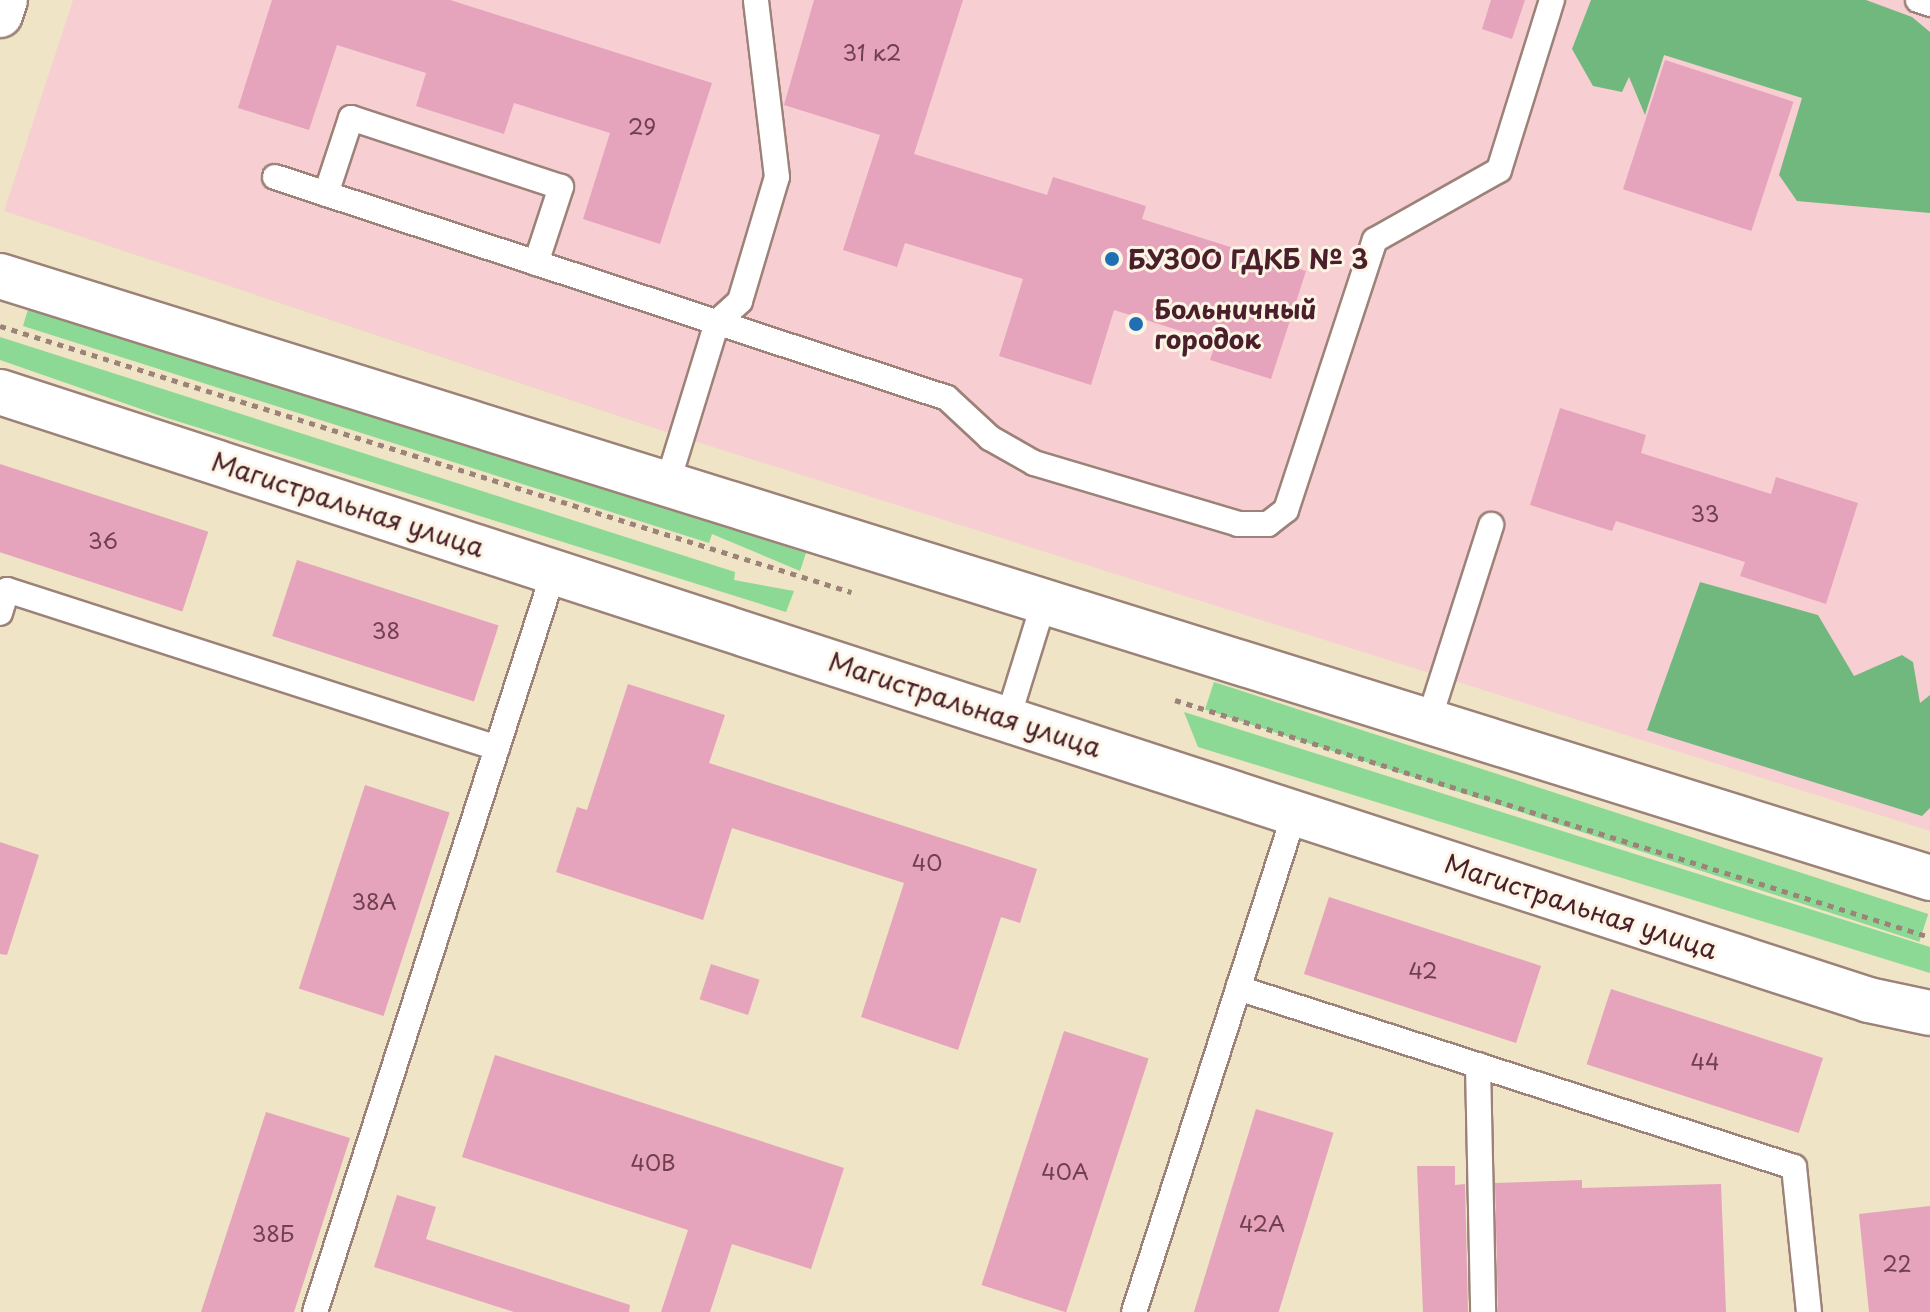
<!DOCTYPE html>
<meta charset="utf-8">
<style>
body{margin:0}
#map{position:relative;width:1930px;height:1312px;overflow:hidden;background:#efe4c5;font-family:"Playpen Sans",sans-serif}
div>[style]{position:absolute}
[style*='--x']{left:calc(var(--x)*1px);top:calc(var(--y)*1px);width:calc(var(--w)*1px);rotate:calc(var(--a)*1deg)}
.built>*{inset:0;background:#f7cfd3}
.green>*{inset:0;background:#8cd895;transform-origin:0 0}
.forest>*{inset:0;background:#71b87e}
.building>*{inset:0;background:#e5a3bc;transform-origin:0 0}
.path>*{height:5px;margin-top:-2.5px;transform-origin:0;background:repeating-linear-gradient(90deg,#9c8278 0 6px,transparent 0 12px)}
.roads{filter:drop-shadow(2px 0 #9c8278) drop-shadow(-2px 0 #9c8278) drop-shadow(0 2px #9c8278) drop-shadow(0 -2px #9c8278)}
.service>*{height:24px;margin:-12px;padding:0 12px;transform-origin:12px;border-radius:12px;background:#fff}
.minor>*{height:44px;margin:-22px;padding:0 22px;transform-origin:22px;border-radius:22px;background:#fff}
.dots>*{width:22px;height:22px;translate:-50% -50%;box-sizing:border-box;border:4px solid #fcf5e5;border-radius:50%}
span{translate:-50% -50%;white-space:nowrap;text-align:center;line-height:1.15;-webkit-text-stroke:6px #fcf5e5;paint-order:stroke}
.number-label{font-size:22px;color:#71404f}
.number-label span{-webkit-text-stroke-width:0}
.poi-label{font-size:26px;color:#4a1f2b;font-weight:700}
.left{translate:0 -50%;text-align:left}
.street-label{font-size:26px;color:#4a1f2b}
</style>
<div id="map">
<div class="built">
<i style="clip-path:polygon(73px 0,1930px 0,1930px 831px,681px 437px,4px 211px)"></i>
</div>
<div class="green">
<i style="clip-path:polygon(29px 306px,806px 553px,800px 571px,712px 534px,709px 543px,23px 326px)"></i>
<i style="clip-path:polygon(0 337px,735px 572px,734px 580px,794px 591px,786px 612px,164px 417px,0 360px)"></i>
<i style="left:1214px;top:682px;width:751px;height:29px;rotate:18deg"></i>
<i style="clip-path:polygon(1184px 712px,1930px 947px,1930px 973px,1198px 747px)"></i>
</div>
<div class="forest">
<i style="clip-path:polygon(1591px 0,1866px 0,1912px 17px,1930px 32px,1930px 213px,1797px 201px,1779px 175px,1802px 98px,1664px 55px,1645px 115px,1629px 77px,1622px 92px,1593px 86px,1572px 49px)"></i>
<i style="clip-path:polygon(1700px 582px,1818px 615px,1854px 676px,1902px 655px,1913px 662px,1920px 703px,1930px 695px,1930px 808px,1922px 816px,1647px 730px)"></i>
</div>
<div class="building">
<i style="clip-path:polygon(272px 0,450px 0,712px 83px,660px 244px,583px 219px,610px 133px,514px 103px,504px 134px,416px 106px,426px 73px,337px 45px,309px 130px,238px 108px)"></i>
<i style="clip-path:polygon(814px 0,963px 0,914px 154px,1047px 195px,1053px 177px,1146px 206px,1142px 219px,1306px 271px,1271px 379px,1210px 360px,1216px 342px,1114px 310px,1091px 385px,999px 356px,1023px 279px,905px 243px,897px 267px,843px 250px,880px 135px,784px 105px)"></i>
<i style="clip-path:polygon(1491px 0,1525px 0,1512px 39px,1482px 29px)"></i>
<i style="left:1665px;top:60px;width:135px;height:136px;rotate:18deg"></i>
<i style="clip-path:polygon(1560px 408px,1646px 435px,1641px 453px,1771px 494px,1776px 477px,1858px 503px,1826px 604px,1740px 576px,1745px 562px,1616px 521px,1612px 531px,1530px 505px)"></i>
<i style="left:0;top:464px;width:219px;height:84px;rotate:18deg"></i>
<i style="left:297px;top:560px;width:212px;height:80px;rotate:18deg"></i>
<i style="clip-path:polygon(628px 684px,725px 715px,709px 763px,1037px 869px,1020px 923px,1001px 917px,958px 1050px,861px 1017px,904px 883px,732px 828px,703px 920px,556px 872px,577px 807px,587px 810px)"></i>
<i style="left:365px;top:785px;width:89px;height:214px;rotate:18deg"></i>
<i style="clip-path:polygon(0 842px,39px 855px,7px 955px,0 954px)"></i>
<i style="left:1329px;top:897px;width:223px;height:81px;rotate:18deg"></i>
<i style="left:711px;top:964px;width:51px;height:37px;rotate:18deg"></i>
<i style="left:1611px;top:989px;width:223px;height:79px;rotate:18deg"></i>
<i style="left:1064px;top:1031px;width:89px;height:267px;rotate:18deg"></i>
<i style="clip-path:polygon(495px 1055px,844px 1168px,811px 1269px,732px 1244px,710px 1312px,661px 1312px,688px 1230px,462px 1157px)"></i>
<i style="left:1256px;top:1109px;width:81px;height:213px;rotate:17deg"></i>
<i style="clip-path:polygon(266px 1112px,350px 1138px,294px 1312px,201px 1312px)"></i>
<i style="clip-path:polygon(1417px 1166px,1455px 1166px,1455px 1185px,1465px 1184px,1468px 1312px,1423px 1312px)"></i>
<i style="clip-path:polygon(1582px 1180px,1582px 1188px,1721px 1184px,1726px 1312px,1498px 1312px,1495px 1183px)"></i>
<i style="clip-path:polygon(397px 1195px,436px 1207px,426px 1239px,630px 1305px,629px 1312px,514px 1312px,374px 1267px)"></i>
<i style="clip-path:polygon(1930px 1206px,1930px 1312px,1869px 1312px,1859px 1214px)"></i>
</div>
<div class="path">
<i style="--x:0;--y:326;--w:892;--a:17.36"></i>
<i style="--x:1175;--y:700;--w:791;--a:17.43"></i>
</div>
<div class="roads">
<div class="service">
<i style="--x:1918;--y:0;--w:13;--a:18"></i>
<i style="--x:275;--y:177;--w:707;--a:18.2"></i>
<i style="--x:947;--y:398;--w:59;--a:42.9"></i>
<i style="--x:990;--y:438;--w:51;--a:29.6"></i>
<i style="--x:1034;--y:463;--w:213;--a:16.6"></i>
<i style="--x:1238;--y:524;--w:30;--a:0"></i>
<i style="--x:1268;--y:524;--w:23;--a:-38"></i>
<i style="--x:1286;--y:510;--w:284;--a:-71.8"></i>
<i style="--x:1375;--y:240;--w:142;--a:-29.4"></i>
<i style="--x:1499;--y:170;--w:178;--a:-72.7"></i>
<i style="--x:326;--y:194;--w:80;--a:-71.8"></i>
<i style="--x:351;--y:118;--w:221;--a:18.2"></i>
<i style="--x:561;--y:187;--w:80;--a:108.2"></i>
<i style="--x:666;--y:488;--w:174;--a:-72.9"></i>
<i style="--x:717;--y:322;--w:31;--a:-42"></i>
<i style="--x:740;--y:301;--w:129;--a:-73.4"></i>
<i style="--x:777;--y:177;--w:178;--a:-96.8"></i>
<i style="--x:0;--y:613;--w:24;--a:-73"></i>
<i style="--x:7;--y:590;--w:515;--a:17.87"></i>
<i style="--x:1008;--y:718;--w:121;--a:-72.8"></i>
<i style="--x:1428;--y:723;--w:208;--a:-72.3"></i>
<i style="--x:1238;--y:988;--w:584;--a:17.85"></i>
<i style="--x:1794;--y:1167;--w:146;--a:84.1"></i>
<i style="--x:1478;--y:1065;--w:247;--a:88.8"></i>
<i style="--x:315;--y:1312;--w:779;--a:-72.12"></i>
<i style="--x:1134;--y:1312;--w:525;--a:-72.15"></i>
</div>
<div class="minor">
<i style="--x:0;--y:15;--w:16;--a:-72"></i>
<i style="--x:0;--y:276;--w:2022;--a:17.32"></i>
<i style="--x:0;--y:392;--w:1965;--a:18.02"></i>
<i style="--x:1869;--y:1000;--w:62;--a:12"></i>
</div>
</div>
<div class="dots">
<i style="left:1112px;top:259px;background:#1f6fb2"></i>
<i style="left:1136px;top:324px;background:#1f6fb2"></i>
</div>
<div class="number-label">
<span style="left:872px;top:52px">31 к2</span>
<span style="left:642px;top:126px">29</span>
<span style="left:1705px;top:513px">33</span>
<span style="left:103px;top:540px">36</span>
<span style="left:386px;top:630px">38</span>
<span style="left:927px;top:862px">40</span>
<span style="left:374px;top:901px">38А</span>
<span style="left:1423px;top:970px">42</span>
<span style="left:1705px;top:1061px">44</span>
<span style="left:653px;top:1162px">40В</span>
<span style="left:1065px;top:1171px">40А</span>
<span style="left:1262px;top:1223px">42А</span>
<span style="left:273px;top:1233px">38Б</span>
<span style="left:1897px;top:1263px">22</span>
</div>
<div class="poi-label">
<span class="left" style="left:1128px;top:259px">БУЗОО ГДКБ № 3</span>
<span class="left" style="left:1154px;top:324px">Больничный<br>городок</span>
</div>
<div class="street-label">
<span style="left:348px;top:504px;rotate:18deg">Магистральная улица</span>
<span style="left:965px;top:704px;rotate:18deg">Магистральная улица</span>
<span style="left:1581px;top:906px;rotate:18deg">Магистральная улица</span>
</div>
</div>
